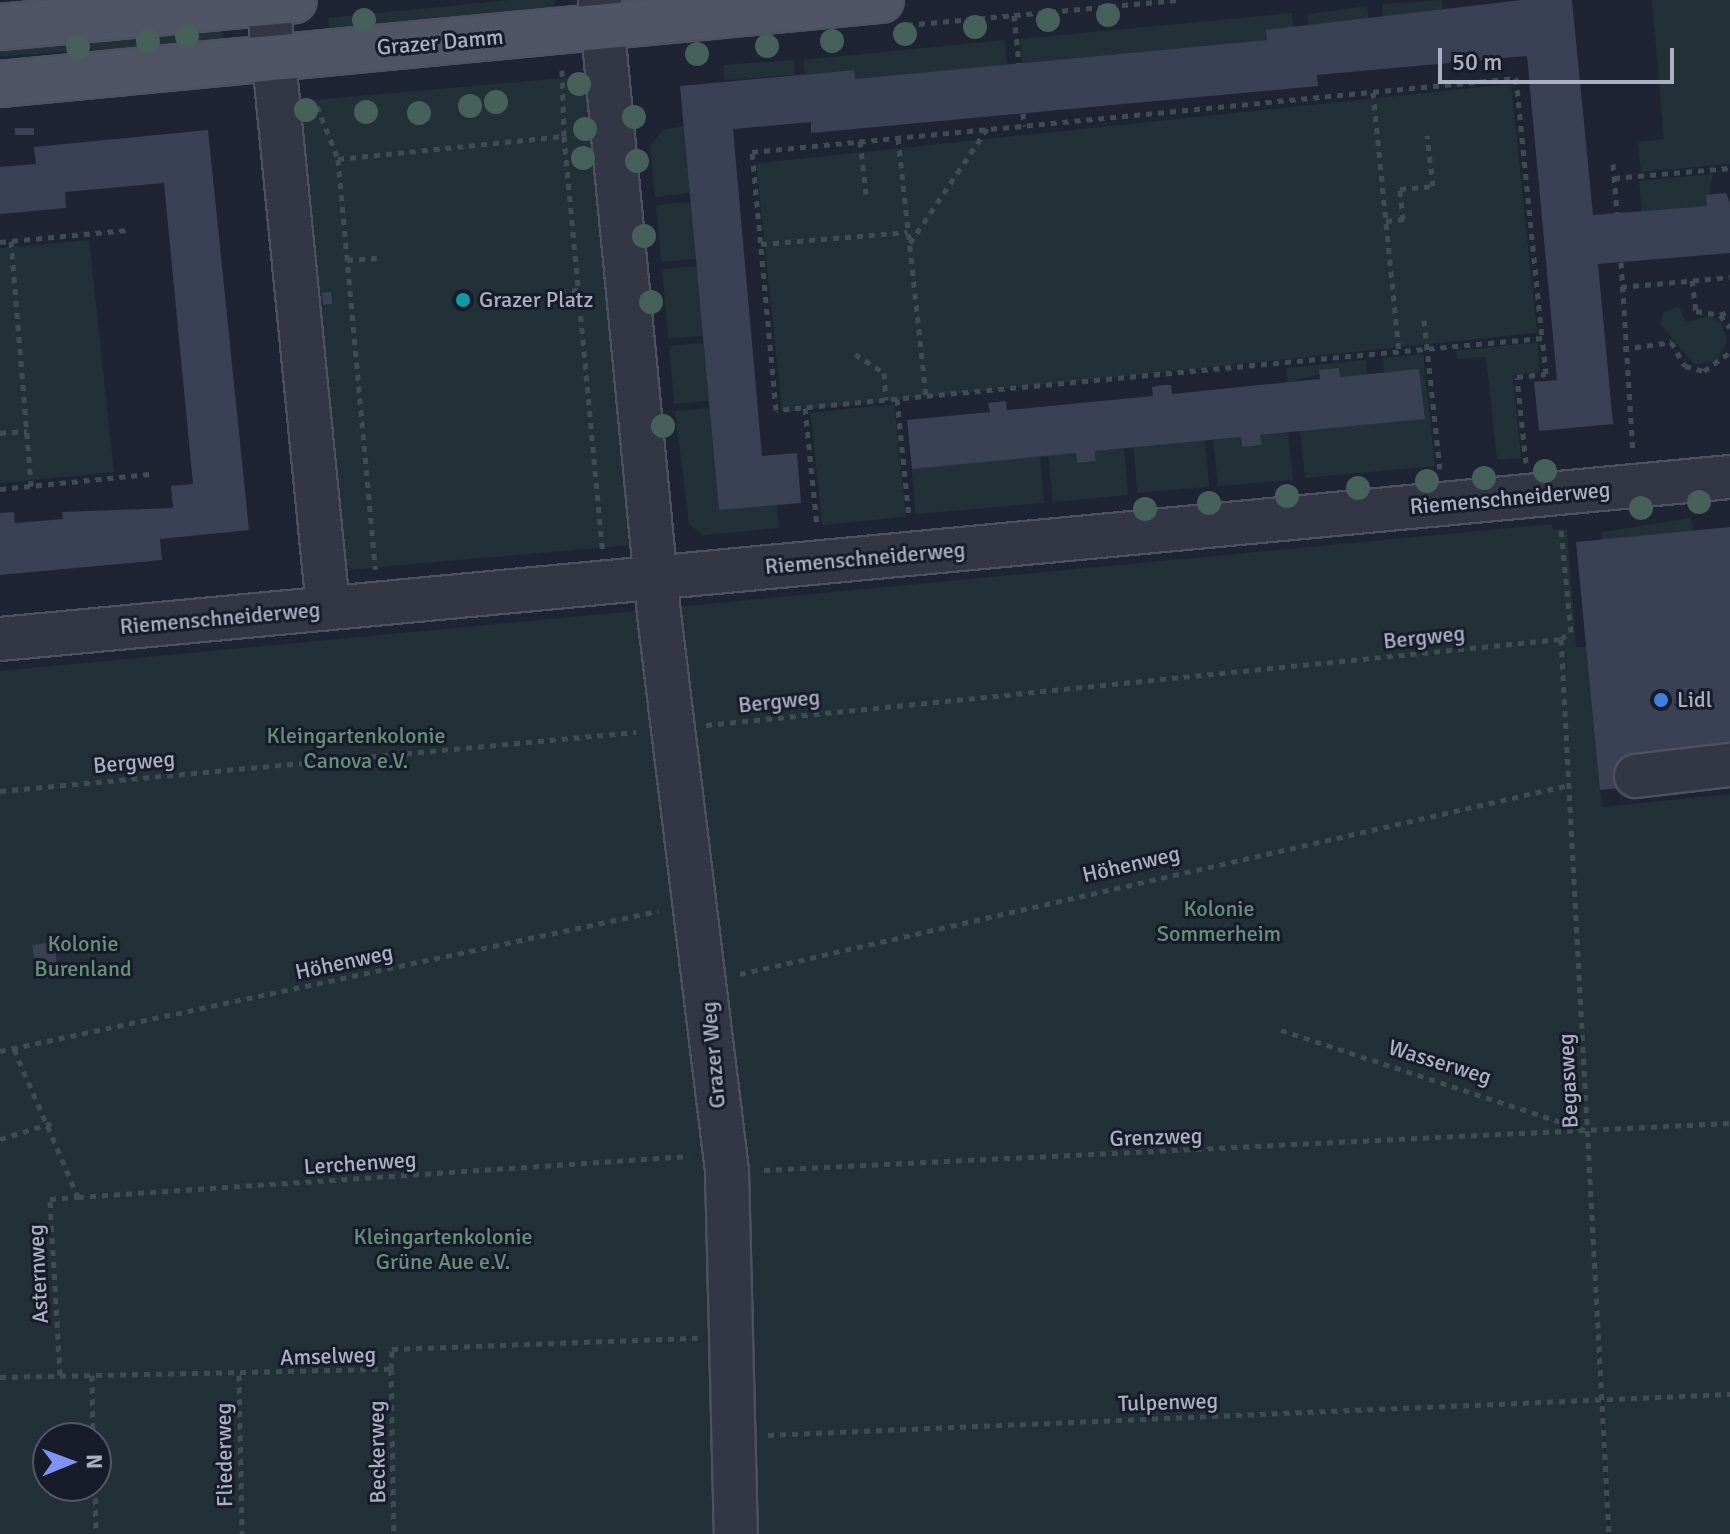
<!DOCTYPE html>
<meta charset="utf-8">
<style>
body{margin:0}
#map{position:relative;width:1730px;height:1534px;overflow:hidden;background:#1f2434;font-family:Signika,sans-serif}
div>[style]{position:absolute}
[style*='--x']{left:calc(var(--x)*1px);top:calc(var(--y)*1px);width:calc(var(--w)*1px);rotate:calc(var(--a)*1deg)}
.green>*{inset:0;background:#223137;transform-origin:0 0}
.building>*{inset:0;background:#3b4155;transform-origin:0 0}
.path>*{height:5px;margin-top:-2.5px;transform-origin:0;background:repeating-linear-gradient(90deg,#3f4c53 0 6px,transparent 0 12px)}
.roads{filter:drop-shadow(2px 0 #4d5161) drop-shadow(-2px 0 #4d5161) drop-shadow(0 2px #4d5161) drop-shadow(0 -2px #4d5161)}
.minor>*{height:42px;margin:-21px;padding:0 21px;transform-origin:21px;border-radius:21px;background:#333645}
.major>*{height:44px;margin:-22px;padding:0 22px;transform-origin:22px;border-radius:22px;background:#505566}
.trees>*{width:24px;height:24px;margin:-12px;border-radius:50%;background:#46605a}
.dots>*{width:22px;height:22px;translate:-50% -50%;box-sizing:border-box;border:4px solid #181c2a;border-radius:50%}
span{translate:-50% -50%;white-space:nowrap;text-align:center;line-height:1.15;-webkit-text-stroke:6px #181c2a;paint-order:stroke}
.street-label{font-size:22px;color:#acb0c3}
.poi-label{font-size:22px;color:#acb0c3}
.left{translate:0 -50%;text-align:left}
.park-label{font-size:22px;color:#659279}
.north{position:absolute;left:32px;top:1422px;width:80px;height:80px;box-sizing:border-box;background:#181c2a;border:2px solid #535767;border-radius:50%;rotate:89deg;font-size:22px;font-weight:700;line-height:32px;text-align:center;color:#acb0c3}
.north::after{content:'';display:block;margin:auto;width:28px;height:36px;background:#7f93f4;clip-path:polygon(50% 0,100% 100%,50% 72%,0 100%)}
.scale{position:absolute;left:1438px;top:48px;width:236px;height:36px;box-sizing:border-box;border:4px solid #acb0c3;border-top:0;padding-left:10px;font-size:24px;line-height:28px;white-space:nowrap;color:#acb0c3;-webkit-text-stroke:6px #181c2a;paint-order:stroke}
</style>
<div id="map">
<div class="green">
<i style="clip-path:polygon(509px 0,554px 0,554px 9px,329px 30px,328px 18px)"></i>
<i style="left:1442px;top:0;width:13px;height:60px;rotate:86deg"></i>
<i style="clip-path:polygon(1652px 0,1730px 0,1730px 164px,1641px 172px,1638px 142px,1664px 139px)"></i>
<i style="left:1367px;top:6px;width:14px;height:60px;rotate:82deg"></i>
<i style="clip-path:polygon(1292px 13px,1294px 27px,1266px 30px,1267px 40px,1022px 63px,1020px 39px)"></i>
<i style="left:222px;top:27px;width:14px;height:223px;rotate:86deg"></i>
<i style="clip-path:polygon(1005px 40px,1007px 65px,855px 79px,853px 70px,805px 74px,803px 60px)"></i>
<i style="left:794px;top:60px;width:15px;height:71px;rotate:86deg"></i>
<i style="left:588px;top:76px;width:471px;height:290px;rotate:85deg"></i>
<i style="left:1511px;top:84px;width:250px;height:759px;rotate:84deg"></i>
<i style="clip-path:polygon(684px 126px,690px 193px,655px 197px,650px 146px,663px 130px)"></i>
<i style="clip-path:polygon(1713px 174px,1707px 206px,1642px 211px,1639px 181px)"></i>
<i style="left:691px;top:202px;width:57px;height:35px;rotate:85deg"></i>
<i style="clip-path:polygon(89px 240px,114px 472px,0 483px,0 248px)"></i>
<i style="left:697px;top:266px;width:70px;height:35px;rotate:85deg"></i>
<i style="clip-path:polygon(1679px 307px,1686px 322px,1709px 316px,1721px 322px,1727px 341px,1717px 361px,1694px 364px,1661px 325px,1663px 312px)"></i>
<i style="clip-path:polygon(1537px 342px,1540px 372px,1513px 375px,1521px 458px,1497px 460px,1486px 357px,1457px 359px,1456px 351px)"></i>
<i style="left:704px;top:343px;width:58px;height:35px;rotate:85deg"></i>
<i style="clip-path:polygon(1423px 354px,1435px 466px,1305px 478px,1300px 431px,1424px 419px,1419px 370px,1384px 373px,1383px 358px)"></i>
<i style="clip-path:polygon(1366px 360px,1367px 374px,1340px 377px,1339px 368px,1287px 383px,1286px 368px)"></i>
<i style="left:894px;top:404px;width:113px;height:84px;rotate:84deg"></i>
<i style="clip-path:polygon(710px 408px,719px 510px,777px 505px,779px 528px,703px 535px,689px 524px,675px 411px)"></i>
<i style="clip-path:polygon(1288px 433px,1293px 480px,1218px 486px,1213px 440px,1241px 437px,1242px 447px,1261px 445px,1260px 435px)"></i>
<i style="left:1205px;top:440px;width:47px;height:72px;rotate:85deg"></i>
<i style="clip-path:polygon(1124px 448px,1128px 495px,1053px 502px,1048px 455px,1076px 453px,1077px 463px,1096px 461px,1095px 451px)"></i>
<i style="left:1040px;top:456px;width:47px;height:129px;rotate:85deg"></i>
<i style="left:1691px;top:518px;width:13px;height:91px;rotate:81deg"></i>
<i style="clip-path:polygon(evenodd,1552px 524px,1552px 530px,1567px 529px,1576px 647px,1587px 647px,1602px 807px,1730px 794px,1730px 1534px,1610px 1534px,1597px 1304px,1608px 1534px,0 1534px,0 671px,1552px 524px,48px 1438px,96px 1438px,96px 1486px,48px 1486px,48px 1438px)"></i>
</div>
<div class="building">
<i style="clip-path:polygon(1522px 0,1572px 0,1593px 215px,1707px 206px,1706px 195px,1715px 194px,1726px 193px,1730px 203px,1730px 253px,1598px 264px,1613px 424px,1539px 431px,1534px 382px,1557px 380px,1527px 56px,1317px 75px,1318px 86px,811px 133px,811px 122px,733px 129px,762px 456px,797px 453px,801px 503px,719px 510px,680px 86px,854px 70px,855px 79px,1267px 40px,1266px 30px)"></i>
<i style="left:34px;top:128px;width:7px;height:19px;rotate:90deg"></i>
<i style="clip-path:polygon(208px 130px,249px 530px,160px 539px,162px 560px,0 575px,0 513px,14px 512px,15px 523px,63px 519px,62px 512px,173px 508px,171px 486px,193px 484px,164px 183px,65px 192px,66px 208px,0 214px,0 167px,36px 164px,34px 147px)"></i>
<i style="left:331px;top:292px;width:12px;height:9px;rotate:85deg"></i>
<i style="clip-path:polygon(1339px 368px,1340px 377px,1419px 369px,1425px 419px,1260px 435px,1262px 445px,1242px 447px,1241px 437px,1095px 451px,1096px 461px,1077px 463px,1076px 453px,912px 469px,907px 420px,990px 412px,988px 403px,1006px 401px,1007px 410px,1153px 396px,1152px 387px,1162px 385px,1171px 385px,1172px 394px,1320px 379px,1319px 370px)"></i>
<i style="clip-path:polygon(1730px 527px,1730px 754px,1637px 786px,1600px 790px,1576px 542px)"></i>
<i style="left:54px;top:942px;width:35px;height:22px;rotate:82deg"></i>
</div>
<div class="path">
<i style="--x:1014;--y:15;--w:49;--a:84.2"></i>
<i style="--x:907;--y:25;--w:271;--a:-5.3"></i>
<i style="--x:1516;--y:78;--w:261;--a:84.3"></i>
<i style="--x:1542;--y:338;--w:769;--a:174.63"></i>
<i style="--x:776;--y:410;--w:259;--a:-95.3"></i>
<i style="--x:752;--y:152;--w:768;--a:-5.53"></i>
<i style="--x:1373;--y:92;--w:260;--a:84.3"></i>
<i style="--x:317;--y:106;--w:57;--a:68.4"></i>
<i style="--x:338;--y:159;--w:227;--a:-5.8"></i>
<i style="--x:564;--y:136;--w:66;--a:-91.7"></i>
<i style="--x:1023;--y:113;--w:13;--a:86"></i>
<i style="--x:564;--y:136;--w:415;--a:84.7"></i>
<i style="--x:898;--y:138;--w:260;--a:83.8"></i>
<i style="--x:860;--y:141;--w:53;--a:83.5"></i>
<i style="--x:338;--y:159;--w:412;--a:84.8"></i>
<i style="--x:1613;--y:164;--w:49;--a:85.3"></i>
<i style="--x:1614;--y:178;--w:116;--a:-4.9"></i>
<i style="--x:1403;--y:220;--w:31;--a:-96"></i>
<i style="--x:1400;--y:189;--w:33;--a:-5"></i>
<i style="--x:1433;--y:186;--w:51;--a:-96.7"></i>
<i style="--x:1386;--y:221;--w:19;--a:-6"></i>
<i style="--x:11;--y:241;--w:246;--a:85.3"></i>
<i style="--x:0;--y:242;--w:128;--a:-5.4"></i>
<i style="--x:910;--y:243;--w:138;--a:-56"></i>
<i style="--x:761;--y:244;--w:147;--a:-4.7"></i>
<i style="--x:347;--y:260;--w:30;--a:-4"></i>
<i style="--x:1621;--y:262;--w:191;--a:86.4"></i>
<i style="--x:1692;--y:280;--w:31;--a:83"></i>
<i style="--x:1696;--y:311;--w:24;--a:9"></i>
<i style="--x:1720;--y:315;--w:16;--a:52"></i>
<i style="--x:1621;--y:287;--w:109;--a:-5.2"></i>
<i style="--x:548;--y:293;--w:30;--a:-6"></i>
<i style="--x:1720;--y:315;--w:11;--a:-22"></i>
<i style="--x:1424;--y:320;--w:150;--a:83.9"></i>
<i style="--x:1623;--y:349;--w:49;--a:-8.3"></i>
<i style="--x:1671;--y:342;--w:28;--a:60"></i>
<i style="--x:1685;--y:366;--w:20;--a:15"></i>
<i style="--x:1704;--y:371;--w:32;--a:-36"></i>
<i style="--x:855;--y:354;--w:35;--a:33"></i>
<i style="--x:884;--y:373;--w:27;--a:86"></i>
<i style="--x:897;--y:399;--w:119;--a:84.2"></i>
<i style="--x:805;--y:408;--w:119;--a:84.2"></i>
<i style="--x:0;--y:433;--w:27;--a:-4"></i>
<i style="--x:1526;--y:463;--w:86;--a:-96"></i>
<i style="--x:1517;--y:377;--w:29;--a:-6"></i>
<i style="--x:1546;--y:374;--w:36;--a:-96"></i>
<i style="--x:0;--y:489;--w:150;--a:-5.7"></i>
<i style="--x:1561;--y:639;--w:896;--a:86.93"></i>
<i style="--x:706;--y:725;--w:859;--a:-5.74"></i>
<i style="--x:1561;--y:639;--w:12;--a:-35"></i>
<i style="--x:1571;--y:632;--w:102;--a:-95.6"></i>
<i style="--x:0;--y:791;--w:639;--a:-5.3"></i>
<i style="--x:740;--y:974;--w:846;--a:-12.84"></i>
<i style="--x:1281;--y:1030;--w:321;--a:18.2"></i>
<i style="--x:14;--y:1049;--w:161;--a:66.6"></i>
<i style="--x:78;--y:1197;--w:612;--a:-3.84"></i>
<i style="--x:0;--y:1051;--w:673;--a:-12.01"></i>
<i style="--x:0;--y:1139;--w:54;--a:-17.1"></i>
<i style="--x:764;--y:1170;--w:967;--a:-2.79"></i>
<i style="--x:391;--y:1369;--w:165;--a:89"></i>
<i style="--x:60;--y:1375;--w:176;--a:-93.3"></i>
<i style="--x:50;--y:1199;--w:28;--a:-4"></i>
<i style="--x:92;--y:1375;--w:63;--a:89.1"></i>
<i style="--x:239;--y:1375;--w:159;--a:88.9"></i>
<i style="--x:0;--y:1377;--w:391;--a:-1.2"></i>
<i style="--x:391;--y:1369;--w:20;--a:-87"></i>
<i style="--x:392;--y:1349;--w:306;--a:-2.1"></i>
<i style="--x:768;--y:1435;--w:963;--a:-2.44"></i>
<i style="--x:95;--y:1486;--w:48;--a:88.8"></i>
</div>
<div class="roads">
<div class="minor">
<i style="--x:268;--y:0;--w:611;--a:84.36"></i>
<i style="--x:600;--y:0;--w:617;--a:84.51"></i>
<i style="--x:659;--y:614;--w:561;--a:83.04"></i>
<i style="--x:727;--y:1171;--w:363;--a:88.6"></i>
<i style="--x:0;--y:639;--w:1738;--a:-5.35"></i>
<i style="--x:1636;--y:776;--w:95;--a:-6.7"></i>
</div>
<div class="major">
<i style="--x:0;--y:27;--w:295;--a:-5.2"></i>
<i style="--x:0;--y:84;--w:885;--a:-5.45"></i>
</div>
</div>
<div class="trees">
<i style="left:1108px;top:15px"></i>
<i style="left:364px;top:20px"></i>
<i style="left:1048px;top:20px"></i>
<i style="left:975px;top:27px"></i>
<i style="left:905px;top:34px"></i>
<i style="left:187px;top:36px"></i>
<i style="left:148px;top:41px"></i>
<i style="left:832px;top:41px"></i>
<i style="left:767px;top:46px"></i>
<i style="left:78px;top:47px"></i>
<i style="left:697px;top:54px"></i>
<i style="left:579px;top:84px"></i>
<i style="left:496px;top:102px"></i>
<i style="left:470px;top:106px"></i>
<i style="left:306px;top:110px"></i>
<i style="left:366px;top:112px"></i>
<i style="left:419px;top:113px"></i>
<i style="left:634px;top:117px"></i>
<i style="left:585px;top:129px"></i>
<i style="left:583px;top:158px"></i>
<i style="left:637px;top:161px"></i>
<i style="left:644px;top:236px"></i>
<i style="left:651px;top:302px"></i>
<i style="left:663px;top:426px"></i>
<i style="left:1545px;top:471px"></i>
<i style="left:1484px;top:478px"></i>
<i style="left:1427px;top:481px"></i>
<i style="left:1358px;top:488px"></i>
<i style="left:1287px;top:496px"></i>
<i style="left:1699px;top:502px"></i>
<i style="left:1209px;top:503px"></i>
<i style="left:1641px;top:508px"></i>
<i style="left:1145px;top:509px"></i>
</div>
<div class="dots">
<i style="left:463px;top:300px;background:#0f9aa8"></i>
<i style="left:1661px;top:700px;background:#3f7fe0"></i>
</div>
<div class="street-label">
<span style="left:440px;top:42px;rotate:-5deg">Grazer Damm</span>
<span style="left:1510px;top:498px;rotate:-5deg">Riemenschneiderweg</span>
<span style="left:865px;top:558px;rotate:-5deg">Riemenschneiderweg</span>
<span style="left:220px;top:618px;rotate:-5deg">Riemenschneiderweg</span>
<span style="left:1424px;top:637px;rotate:-6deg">Bergweg</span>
<span style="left:779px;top:701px;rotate:-6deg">Bergweg</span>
<span style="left:134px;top:762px;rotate:-5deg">Bergweg</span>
<span style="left:1131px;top:864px;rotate:-13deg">Höhenweg</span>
<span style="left:344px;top:962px;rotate:-12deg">Höhenweg</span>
<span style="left:713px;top:1055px;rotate:-95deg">Grazer Weg</span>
<span style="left:1440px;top:1062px;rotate:17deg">Wasserweg</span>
<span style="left:1568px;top:1081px;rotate:-93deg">Begasweg</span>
<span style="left:1156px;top:1137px;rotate:-2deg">Grenzweg</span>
<span style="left:360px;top:1163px;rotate:-4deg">Lerchenweg</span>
<span style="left:38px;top:1274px;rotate:-93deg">Asternweg</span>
<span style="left:328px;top:1356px;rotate:-2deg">Amselweg</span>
<span style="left:1168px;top:1402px;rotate:-2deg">Tulpenweg</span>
<span style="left:377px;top:1452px;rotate:-91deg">Beckerweg</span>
<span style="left:224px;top:1455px;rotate:-91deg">Fliederweg</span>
</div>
<div class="poi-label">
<span class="left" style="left:479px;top:300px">Grazer Platz</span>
<span class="left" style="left:1677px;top:700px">Lidl</span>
</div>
<div class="park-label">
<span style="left:356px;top:748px">Kleingartenkolonie<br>Canova e.V.</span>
<span style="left:1219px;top:921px">Kolonie<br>Sommerheim</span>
<span style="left:83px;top:956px">Kolonie<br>Burenland</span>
<span style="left:443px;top:1249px">Kleingartenkolonie<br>Grüne Aue e.V.</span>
</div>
<div class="north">N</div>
<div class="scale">50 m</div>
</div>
